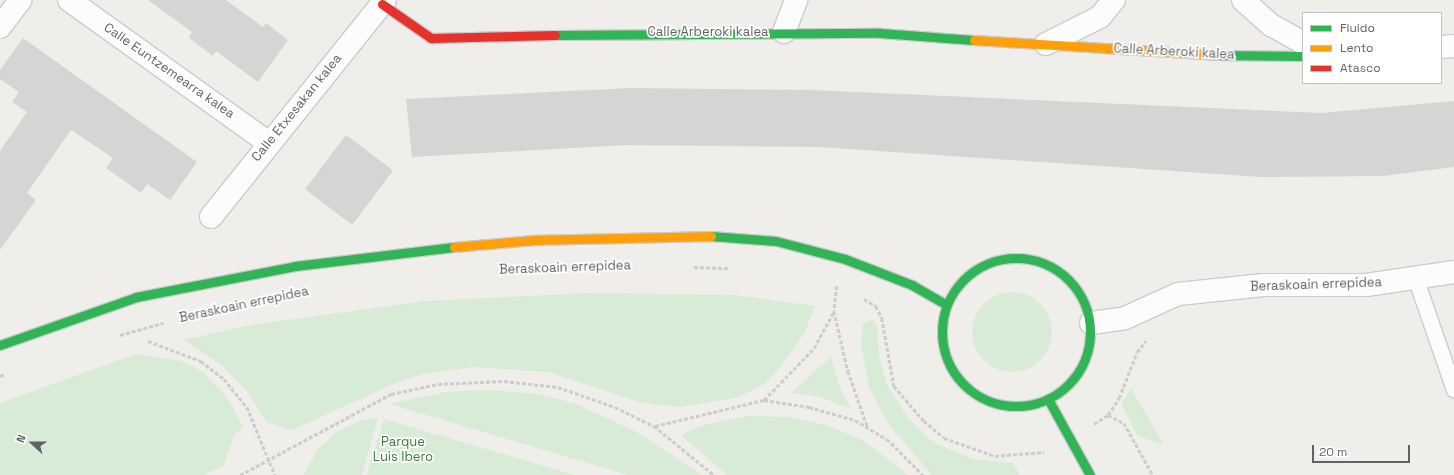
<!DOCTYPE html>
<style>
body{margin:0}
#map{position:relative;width:1454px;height:475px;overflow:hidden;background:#efeeea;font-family:"Space Grotesk",sans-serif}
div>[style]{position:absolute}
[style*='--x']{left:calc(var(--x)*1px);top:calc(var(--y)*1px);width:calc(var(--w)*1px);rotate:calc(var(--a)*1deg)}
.green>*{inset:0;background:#d8ebd6}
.round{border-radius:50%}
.building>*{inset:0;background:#d6d5d3;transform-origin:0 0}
.path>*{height:2.5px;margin-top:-1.25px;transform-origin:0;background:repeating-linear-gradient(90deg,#cacfcc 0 4px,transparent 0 6px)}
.roads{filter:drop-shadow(1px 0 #cbcccc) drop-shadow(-1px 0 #cbcccc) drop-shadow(0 1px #cbcccc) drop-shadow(0 -1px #cbcccc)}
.lane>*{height:15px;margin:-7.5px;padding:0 7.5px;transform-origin:7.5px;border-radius:7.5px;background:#fdfcfc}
.street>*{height:22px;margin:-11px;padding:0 11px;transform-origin:11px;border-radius:11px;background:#fdfcfc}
.fast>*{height:9px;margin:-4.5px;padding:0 4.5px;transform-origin:4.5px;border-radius:4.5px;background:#30b455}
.fast>.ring{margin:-4.5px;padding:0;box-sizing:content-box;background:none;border:9px solid #30b455;border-radius:50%}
.slow>*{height:9px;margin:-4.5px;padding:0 4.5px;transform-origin:4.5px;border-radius:4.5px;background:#ff9f0a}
.jam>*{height:9px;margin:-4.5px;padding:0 4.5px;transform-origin:4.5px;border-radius:4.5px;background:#e5322d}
span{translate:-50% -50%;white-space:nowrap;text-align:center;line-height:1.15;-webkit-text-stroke:3.5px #fff;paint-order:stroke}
.street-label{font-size:13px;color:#5f6368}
.park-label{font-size:13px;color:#348238}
.legend{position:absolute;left:1302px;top:12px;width:140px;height:72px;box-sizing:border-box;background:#fff;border:1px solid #bfc1c3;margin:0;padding:5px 7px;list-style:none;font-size:12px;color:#5f6368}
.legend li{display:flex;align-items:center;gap:8px;height:20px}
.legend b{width:20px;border:1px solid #bfc1c3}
.north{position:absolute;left:12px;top:423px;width:40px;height:40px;-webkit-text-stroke:3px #fff;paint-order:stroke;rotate:291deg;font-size:11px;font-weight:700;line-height:16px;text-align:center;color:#5f6368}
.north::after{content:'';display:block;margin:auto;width:14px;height:18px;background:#5f6368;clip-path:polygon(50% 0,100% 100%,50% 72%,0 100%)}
.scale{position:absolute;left:1312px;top:445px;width:98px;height:18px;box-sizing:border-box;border:2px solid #5f6368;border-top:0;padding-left:5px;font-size:12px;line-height:14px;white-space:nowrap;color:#5f6368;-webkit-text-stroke:3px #fff;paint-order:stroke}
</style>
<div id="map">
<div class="green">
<i class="round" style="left:972px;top:292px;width:80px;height:80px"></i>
<i style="clip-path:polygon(586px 293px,734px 295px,815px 306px,805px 332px,783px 364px,764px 384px,739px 397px,680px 407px,642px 403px,548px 372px,473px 367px,423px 374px,396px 383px,292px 430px,267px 422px,246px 390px,220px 364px,184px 340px,250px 325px,426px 301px)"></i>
<i style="clip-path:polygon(873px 320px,877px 326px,879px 355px,887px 385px,908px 418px,934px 443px,973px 459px,1013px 463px,1020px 475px,932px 475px,887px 422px,869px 387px,861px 343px,863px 323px)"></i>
<i style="clip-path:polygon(136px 354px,182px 361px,203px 372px,228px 399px,243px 427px,234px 435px,224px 465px,204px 475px,0 475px,0 403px)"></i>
<i style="clip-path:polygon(831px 357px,839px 386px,851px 409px,817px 396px,791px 393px)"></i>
<i style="clip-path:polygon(1131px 388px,1164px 445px,1138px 436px,1121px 404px)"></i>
<i style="clip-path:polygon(490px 390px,540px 394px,576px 404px,635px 431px,702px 475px,628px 475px,389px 404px,446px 392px)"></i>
<i style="clip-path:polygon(748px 416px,791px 417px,829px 426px,864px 441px,908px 475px,727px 475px,683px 437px,682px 434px,707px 424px)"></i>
<i style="clip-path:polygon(378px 418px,362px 475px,303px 475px,319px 448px,337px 432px,361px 420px)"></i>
<i style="clip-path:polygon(384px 419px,575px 475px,367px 475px)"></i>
</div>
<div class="building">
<i style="clip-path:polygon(148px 0,226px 0,263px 27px,266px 23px,288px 40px,258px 82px,216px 51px,213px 56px,189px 38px,192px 32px)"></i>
<i style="clip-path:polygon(23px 38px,197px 162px,170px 200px,147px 184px,141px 193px,123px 180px,106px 168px,113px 158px,71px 130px,27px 193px,36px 200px,0 250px,0 151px,27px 112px,12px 102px,19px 92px,0 79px,0 70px)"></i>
<i style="clip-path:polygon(630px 88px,811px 90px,1321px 113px,1454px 101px,1454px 167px,1383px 176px,1261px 177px,819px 147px,627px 145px,412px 157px,406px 99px)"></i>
<i style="left:346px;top:135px;width:59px;height:68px;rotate:37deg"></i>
</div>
<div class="path">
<i style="--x:694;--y:267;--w:35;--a:2"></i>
<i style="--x:837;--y:286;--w:25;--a:97"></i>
<i style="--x:834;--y:311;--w:62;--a:76.9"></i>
<i style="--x:848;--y:371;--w:60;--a:70.7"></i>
<i style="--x:864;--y:299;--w:14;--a:30"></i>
<i style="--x:876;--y:306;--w:13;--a:63"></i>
<i style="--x:882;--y:318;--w:69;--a:80"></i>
<i style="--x:894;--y:386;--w:46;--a:49.4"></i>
<i style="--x:924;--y:421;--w:26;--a:40"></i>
<i style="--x:944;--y:438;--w:54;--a:19.4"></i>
<i style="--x:995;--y:456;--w:49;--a:-4.7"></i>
<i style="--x:120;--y:335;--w:45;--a:-15.6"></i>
<i style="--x:148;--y:341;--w:57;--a:20.7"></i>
<i style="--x:201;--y:361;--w:29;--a:38"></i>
<i style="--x:224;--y:379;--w:36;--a:51"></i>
<i style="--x:247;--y:407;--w:74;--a:67.6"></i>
<i style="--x:0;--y:376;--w:6;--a:-18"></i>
<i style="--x:764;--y:400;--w:72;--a:-46.1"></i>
<i style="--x:814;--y:348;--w:42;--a:-61.6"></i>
<i style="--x:1108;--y:415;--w:18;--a:27"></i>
<i style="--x:1124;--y:423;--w:60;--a:60.9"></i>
<i style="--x:1094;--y:424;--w:17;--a:-33"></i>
<i style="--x:1108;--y:415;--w:20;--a:-57"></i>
<i style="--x:1119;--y:398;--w:49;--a:-68.6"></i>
<i style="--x:1137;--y:352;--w:14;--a:-51"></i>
<i style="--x:655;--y:426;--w:112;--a:-13.4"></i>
<i style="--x:764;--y:400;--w:46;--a:8.8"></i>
<i style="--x:809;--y:407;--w:48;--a:15.8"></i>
<i style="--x:855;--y:420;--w:37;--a:31"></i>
<i style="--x:887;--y:439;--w:51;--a:45"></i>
<i style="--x:240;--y:475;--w:171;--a:-28.2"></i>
<i style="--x:391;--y:394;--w:48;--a:-12"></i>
<i style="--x:438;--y:384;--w:66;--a:-2.6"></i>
<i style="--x:504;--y:381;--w:54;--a:6.3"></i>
<i style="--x:558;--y:387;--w:60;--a:19.3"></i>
<i style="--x:615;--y:407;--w:43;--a:26"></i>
<i style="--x:654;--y:426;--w:77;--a:39.2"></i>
</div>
<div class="roads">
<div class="lane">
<i style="--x:1416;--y:280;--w:116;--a:70.9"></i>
</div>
<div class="street">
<i style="--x:69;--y:0;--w:246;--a:35.6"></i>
<i style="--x:1243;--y:0;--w:38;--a:42"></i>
<i style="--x:1271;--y:25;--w:37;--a:29"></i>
<i style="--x:0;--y:27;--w:34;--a:-53"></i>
<i style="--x:784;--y:32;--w:34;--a:-69"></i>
<i style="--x:1046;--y:44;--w:60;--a:-26.6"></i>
<i style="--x:1100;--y:17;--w:22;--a:-51"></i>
<i style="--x:1441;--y:47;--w:13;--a:-4"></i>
<i style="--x:211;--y:217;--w:278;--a:-51.3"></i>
<i style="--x:1091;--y:323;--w:34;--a:-8"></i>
<i style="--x:1125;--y:318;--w:58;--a:-24.4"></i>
<i style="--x:1178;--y:294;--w:86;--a:-6"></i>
<i style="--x:1264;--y:285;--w:102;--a:0"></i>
<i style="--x:1366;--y:285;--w:89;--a:-8.4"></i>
</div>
<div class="fast">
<i style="--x:555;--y:35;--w:325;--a:-0.4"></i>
<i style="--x:880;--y:33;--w:94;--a:4.3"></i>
<i style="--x:1216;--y:55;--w:87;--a:0.7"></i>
<i style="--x:711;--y:236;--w:65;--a:4.4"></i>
<i style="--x:776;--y:241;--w:71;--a:14.6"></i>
<i style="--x:845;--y:259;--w:72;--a:21.2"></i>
<i style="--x:912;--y:285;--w:40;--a:29.7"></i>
<i class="ring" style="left:942px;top:258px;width:139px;height:139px"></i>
<i style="--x:0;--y:345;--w:144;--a:-19.4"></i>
<i style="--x:136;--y:297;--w:162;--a:-11"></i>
<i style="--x:295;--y:266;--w:160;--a:-6.8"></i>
<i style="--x:1048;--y:399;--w:87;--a:61.1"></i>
</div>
<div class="slow">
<i style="--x:974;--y:40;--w:242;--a:3.5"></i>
<i style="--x:454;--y:247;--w:80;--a:-5"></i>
<i style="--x:534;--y:240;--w:177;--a:-1.3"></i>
</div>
<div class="jam">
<i style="--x:382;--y:4;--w:60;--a:34.8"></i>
<i style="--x:431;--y:38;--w:124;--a:-1.4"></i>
</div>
</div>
<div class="street-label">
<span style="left:708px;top:32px">Calle Arberoki kalea</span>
<span style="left:1174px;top:52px;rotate:3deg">Calle Arberoki kalea</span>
<span style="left:169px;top:71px;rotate:35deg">Calle Euntzemearra kalea</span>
<span style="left:297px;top:108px;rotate:-51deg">Calle Etxesakan kalea</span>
<span style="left:565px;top:268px;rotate:-2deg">Beraskoain errepidea</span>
<span style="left:1316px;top:285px;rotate:-2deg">Beraskoain errepidea</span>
<span style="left:244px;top:305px;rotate:-12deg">Beraskoain errepidea</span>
</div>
<div class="park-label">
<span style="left:403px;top:450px">Parque<br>Luis Ibero</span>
</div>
<ul class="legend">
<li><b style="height:5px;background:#30b455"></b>Fluido</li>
<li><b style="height:5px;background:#ff9f0a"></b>Lento</li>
<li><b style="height:5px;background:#e5322d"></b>Atasco</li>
</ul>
<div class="north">N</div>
<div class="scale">20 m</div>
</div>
